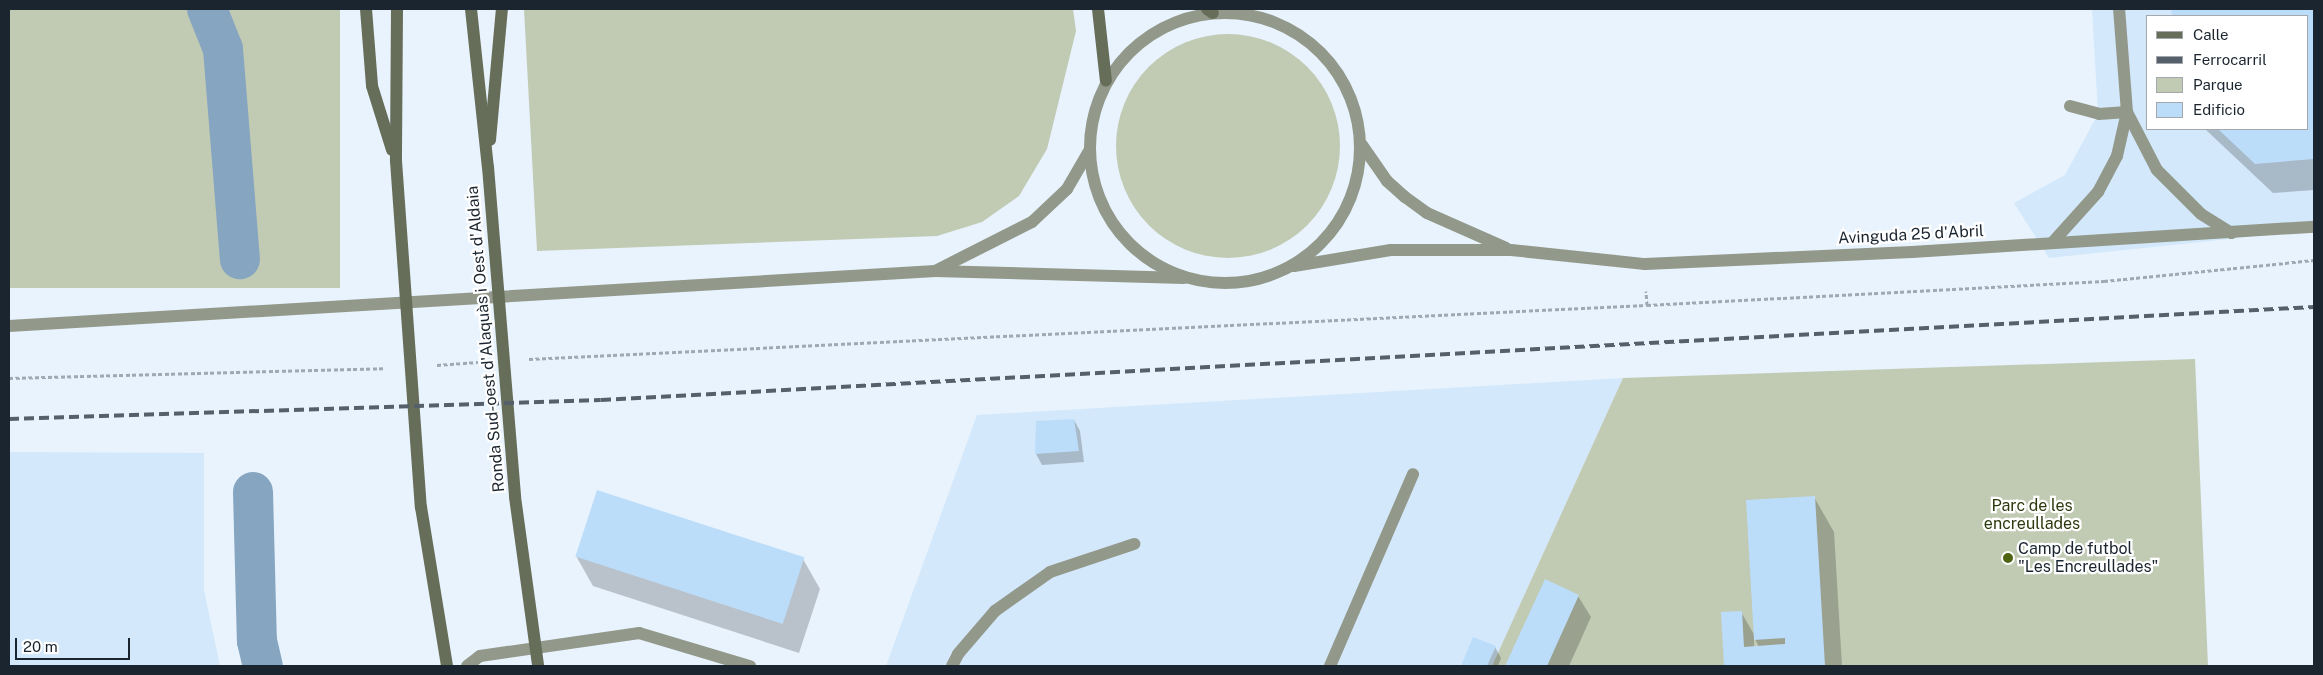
<!DOCTYPE html>
<meta charset="utf-8">
<style>
body{margin:0}
#map{position:relative;width:2323px;height:675px;overflow:hidden;background:#e8f3fd;font-family:"Public Sans",sans-serif}
div>[style]{position:absolute}
[style*='--x']{left:calc(var(--x)*1px);top:calc(var(--y)*1px);width:calc(var(--w)*1px);rotate:calc(var(--a)*1deg)}
.built>*{inset:0;background:#d3e8fa}
.green>*{inset:0;background:#c1cab3;transform-origin:0 0}
.round{border-radius:50%}
.shadow>*{inset:0;background:#0003}
.canal>*{height:40px;margin:-20px;padding:0 20px;transform-origin:20px;border-radius:20px;background:#86a5c1}
.building>*{inset:0;background:#bcddfa;transform-origin:0 0}
.path>*{height:3px;margin-top:-1.5px;transform-origin:0;background:repeating-linear-gradient(90deg,#9ea9b3 0 4px,transparent 0 6.5px)}
.service>*{height:12px;margin:-6px;padding:0 6px;transform-origin:6px;border-radius:6px;background:#92988a}
.minor>*{height:12px;margin:-6px;padding:0 6px;transform-origin:6px;border-radius:6px;background:#92988a}
.minor>.ring{margin:-6px;padding:0;box-sizing:content-box;background:none;border:12px solid #92988a;border-radius:50%}
.secondary>*{height:12px;margin:-6px;padding:0 6px;transform-origin:6px;border-radius:6px;background:#666d59}
.rail>*{height:4px;margin-top:-2px;transform-origin:0;background:repeating-linear-gradient(90deg,#55606a 0 10px,transparent 0 15px)}
.dots>*{width:14px;height:14px;translate:-50% -50%;box-sizing:border-box;border:2px solid #fff;border-radius:50%}
span{translate:-50% -50%;white-space:nowrap;text-align:center;line-height:1.15;-webkit-text-stroke:4.5px #fff;paint-order:stroke}
.street-label{font-size:16px;color:#1b252f}
.park-label{font-size:16px;color:#2c380d}
.poi-label{font-size:16px;color:#1b252f}
.left{translate:0 -50%;text-align:left}
.frame{position:absolute;inset:0;border:10px solid #1b252f;pointer-events:none}
.legend{position:absolute;left:2146px;top:15px;width:162px;height:115px;box-sizing:border-box;background:#fff;border:1px solid #a4a8ac;margin:0;padding:6px 9px;list-style:none;font-size:15px;color:#1b252f}
.legend li{display:flex;align-items:center;gap:10px;height:25px}
.legend b{width:25px;border:1px solid #a4a8ac}
.scale{position:absolute;left:15px;top:638px;width:115px;height:22px;box-sizing:border-box;border:2px solid #1b252f;border-top:0;padding-left:6px;font-size:15px;line-height:18px;white-space:nowrap;color:#1b252f;-webkit-text-stroke:4px #fff;paint-order:stroke}
</style>
<div id="map">
<div class="built">
<i style="clip-path:polygon(evenodd,2092px 9px,2314px 9px,2314px 230px,2049px 258px,2014px 203px,2065px 175px,2098px 114px,2092px 9px,2147px 16px,2307px 16px,2307px 129px,2147px 129px,2147px 16px)"></i>
<i style="clip-path:polygon(1623px 378px,1492px 666px,886px 666px,977px 415px)"></i>
<i style="clip-path:polygon(9px 452px,204px 453px,204px 590px,220px 666px,9px 666px)"></i>
</div>
<div class="green">
<i style="left:9px;top:9px;width:331px;height:279px"></i>
<i style="clip-path:polygon(524px 9px,1073px 9px,1076px 31px,1047px 149px,1019px 196px,982px 222px,937px 236px,537px 251px)"></i>
<i class="round" style="left:1116px;top:34px;width:224px;height:224px"></i>
<i style="clip-path:polygon(2195px 359px,2208px 666px,1492px 666px,1623px 378px)"></i>
</div>
<div class="shadow">
<i style="clip-path:polygon(2173px 9px,2314px 9px,2314px 190px,2273px 193px,2205px 129px,2307px 129px,2307px 16px,2173px 16px)"></i>
<i style="clip-path:polygon(1074px 420px,1080px 431px,1084px 462px,1042px 465px,1036px 454px)"></i>
<i style="clip-path:polygon(evenodd,1814px 497px,1834px 532px,1842px 666px,1725px 666px,1722px 614px,1741px 612px,1755px 636px,1814px 497px,1754px 637px,1759px 647px,1754px 647px,1754px 637px)"></i>
<i style="clip-path:polygon(576px 556px,803px 559px,820px 589px,799px 653px,593px 586px)"></i>
<i style="clip-path:polygon(1545px 580px,1578px 596px,1591px 617px,1569px 666px,1506px 666px)"></i>
<i style="clip-path:polygon(1474px 638px,1495px 647px,1501px 658px,1498px 666px,1462px 666px)"></i>
</div>
<div class="canal">
<i style="--x:207;--y:9;--w:43;--a:68.2"></i>
<i style="--x:223;--y:49;--w:211;--a:85.4"></i>
<i style="--x:253;--y:492;--w:149;--a:88.5"></i>
<i style="--x:257;--y:641;--w:26;--a:77"></i>
</div>
<div class="building">
<i style="clip-path:polygon(2171px 9px,2314px 9px,2314px 159px,2255px 164px,2218px 129px,2307px 129px,2307px 16px,2172px 16px)"></i>
<i style="clip-path:polygon(1074px 419px,1079px 451px,1035px 454px,1036px 421px)"></i>
<i style="left:597px;top:490px;width:218px;height:70px;rotate:18deg"></i>
<i style="clip-path:polygon(1815px 496px,1825px 666px,1724px 666px,1721px 612px,1742px 611px,1744px 647px,1785px 644px,1785px 638px,1754px 640px,1746px 500px)"></i>
<i style="clip-path:polygon(1545px 579px,1579px 595px,1547px 666px,1505px 666px)"></i>
<i style="clip-path:polygon(1473px 637px,1496px 646px,1487px 666px,1461px 666px)"></i>
</div>
<div class="path">
<i style="--x:1647;--y:305;--w:458;--a:-3"></i>
<i style="--x:2104;--y:281;--w:211;--a:-5.7"></i>
<i style="--x:529;--y:359;--w:1119;--a:-2.77"></i>
<i style="--x:1647;--y:305;--w:14;--a:-94"></i>
<i style="--x:437;--y:365;--w:41;--a:-4.2"></i>
<i style="--x:9;--y:378;--w:376;--a:-1.5"></i>
</div>
<div class="service">
<i style="--x:2070;--y:106;--w:30;--a:15"></i>
<i style="--x:2099;--y:114;--w:28;--a:-4"></i>
<i style="--x:952;--y:666;--w:13;--a:-63"></i>
<i style="--x:958;--y:654;--w:57;--a:-49.3"></i>
<i style="--x:995;--y:611;--w:67;--a:-35.3"></i>
<i style="--x:1050;--y:572;--w:89;--a:-18.4"></i>
<i style="--x:1330;--y:666;--w:209;--a:-66.6"></i>
</div>
<div class="minor">
<i class="ring" style="left:1090px;top:13px;width:258px;height:258px"></i>
<i style="--x:2127;--y:112;--w:65;--a:62.7"></i>
<i style="--x:2157;--y:170;--w:62;--a:45"></i>
<i style="--x:2201;--y:214;--w:36;--a:32"></i>
<i style="--x:1362;--y:145;--w:44;--a:55.2"></i>
<i style="--x:1387;--y:181;--w:24;--a:42"></i>
<i style="--x:1405;--y:197;--w:27;--a:36"></i>
<i style="--x:1427;--y:213;--w:86;--a:23.9"></i>
<i style="--x:2052;--y:243;--w:69;--a:-48"></i>
<i style="--x:2098;--y:192;--w:41;--a:-62.2"></i>
<i style="--x:2117;--y:156;--w:45;--a:-77.2"></i>
<i style="--x:2127;--y:112;--w:103;--a:-94.4"></i>
<i style="--x:1294;--y:266;--w:98;--a:-9.4"></i>
<i style="--x:1391;--y:250;--w:120;--a:0"></i>
<i style="--x:1511;--y:250;--w:135;--a:6"></i>
<i style="--x:1645;--y:264;--w:267;--a:-2.6"></i>
<i style="--x:1912;--y:252;--w:403;--a:-3.6"></i>
<i style="--x:937;--y:270;--w:106;--a:-26.8"></i>
<i style="--x:1032;--y:222;--w:48;--a:-43.3"></i>
<i style="--x:1067;--y:189;--w:44;--a:-59.9"></i>
<i style="--x:9;--y:326;--w:928;--a:-3.4"></i>
<i style="--x:935;--y:271;--w:249;--a:1.6"></i>
<i style="--x:467;--y:666;--w:16;--a:-38"></i>
<i style="--x:480;--y:656;--w:161;--a:-8.2"></i>
<i style="--x:639;--y:633;--w:116;--a:16.6"></i>
</div>
<div class="secondary">
<i style="--x:366;--y:9;--w:77;--a:85.5"></i>
<i style="--x:372;--y:86;--w:67;--a:72.6"></i>
<i style="--x:397;--y:9;--w:152;--a:90.4"></i>
<i style="--x:396;--y:161;--w:347;--a:85.9"></i>
<i style="--x:421;--y:507;--w:161;--a:80.7"></i>
<i style="--x:471;--y:9;--w:159;--a:83.9"></i>
<i style="--x:488;--y:167;--w:331;--a:85.3"></i>
<i style="--x:515;--y:497;--w:171;--a:82.2"></i>
<i style="--x:1098;--y:9;--w:72;--a:83.7"></i>
<i style="--x:1207;--y:9;--w:7;--a:34"></i>
<i style="--x:490;--y:140;--w:132;--a:-84.8"></i>
</div>
<div class="rail">
<i style="--x:9;--y:419;--w:592;--a:-1.84"></i>
<i style="--x:601;--y:400;--w:1716;--a:-3.11"></i>
</div>
<div class="dots">
<i style="left:2008px;top:558px;background:#4e6411"></i>
</div>
<div class="street-label">
<span style="left:1911px;top:235px;rotate:-3deg">Avinguda 25 d'Abril</span>
<span style="left:486px;top:339px;rotate:-95deg">Ronda Sud-oest d'Alaquàs i Oest d'Aldaia</span>
</div>
<div class="park-label">
<span style="left:2032px;top:515px">Parc de les<br>encreullades</span>
</div>
<div class="poi-label">
<span class="left" style="left:2018px;top:558px">Camp de futbol<br>"Les Encreullades"</span>
</div>
<div class="frame"></div>
<ul class="legend">
<li><b style="height:6px;background:#666d59"></b>Calle</li>
<li><b style="height:6px;background:#55606a"></b>Ferrocarril</li>
<li><b style="height:14px;background:#c1cab3"></b>Parque</li>
<li><b style="height:14px;background:#bcddfa"></b>Edificio</li>
</ul>
<div class="scale">20 m</div>
</div>
